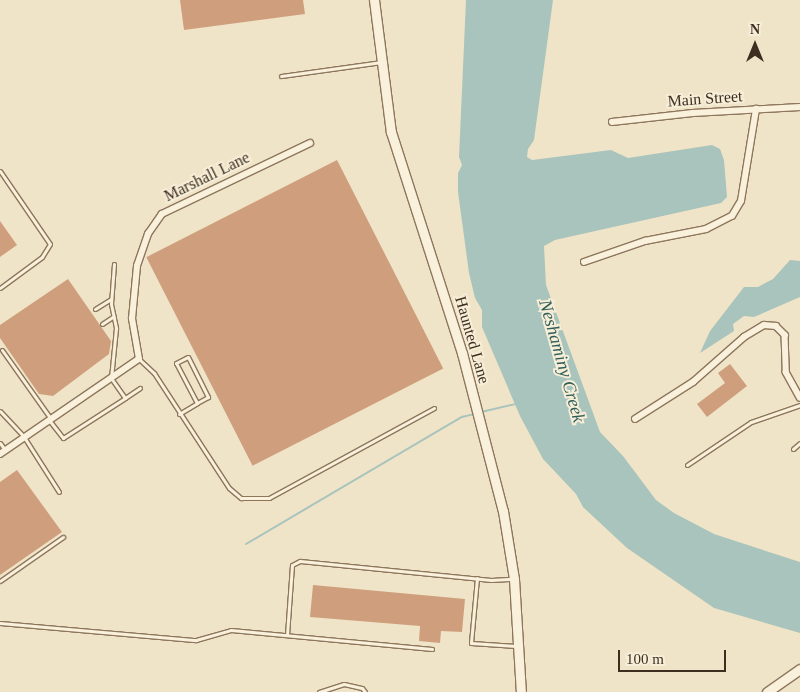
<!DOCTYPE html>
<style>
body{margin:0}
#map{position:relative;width:800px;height:692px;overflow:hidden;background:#f0e4c8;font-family:Georgia,serif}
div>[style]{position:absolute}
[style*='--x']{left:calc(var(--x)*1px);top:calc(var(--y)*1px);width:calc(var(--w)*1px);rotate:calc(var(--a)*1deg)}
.water>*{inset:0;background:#a9c4bc}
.stream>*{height:2px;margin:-1px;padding:0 1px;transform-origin:1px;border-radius:1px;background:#a9c4bc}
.building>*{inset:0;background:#cf9f7d;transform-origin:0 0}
.roads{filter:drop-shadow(1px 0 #8d765c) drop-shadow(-1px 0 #8d765c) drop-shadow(0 1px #8d765c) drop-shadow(0 -1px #8d765c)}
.lane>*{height:3px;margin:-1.5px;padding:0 1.5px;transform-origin:1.5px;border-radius:1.5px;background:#faf1dc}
.street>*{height:5.5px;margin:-2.75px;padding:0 2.75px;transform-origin:2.75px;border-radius:2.75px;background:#faf1dc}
.secondary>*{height:9px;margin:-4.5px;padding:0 4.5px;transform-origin:4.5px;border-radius:4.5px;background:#faf1dc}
span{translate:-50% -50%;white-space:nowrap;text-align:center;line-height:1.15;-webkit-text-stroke:4px #f7eed8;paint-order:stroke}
.street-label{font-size:16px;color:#3d2e20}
.water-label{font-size:18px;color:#2f5d5a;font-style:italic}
.north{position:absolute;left:730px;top:20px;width:50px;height:50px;-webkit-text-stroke:4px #f7eed8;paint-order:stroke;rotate:0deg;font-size:14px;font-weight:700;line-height:20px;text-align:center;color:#3d2e20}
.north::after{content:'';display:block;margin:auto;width:18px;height:22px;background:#3d2e20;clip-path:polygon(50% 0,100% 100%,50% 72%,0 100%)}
.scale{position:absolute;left:618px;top:650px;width:108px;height:22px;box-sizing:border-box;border:2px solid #3d2e20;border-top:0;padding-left:6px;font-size:15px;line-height:18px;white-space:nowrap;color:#3d2e20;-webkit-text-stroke:4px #f7eed8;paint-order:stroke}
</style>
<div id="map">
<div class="water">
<i style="clip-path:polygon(466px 0,553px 0,534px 140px,528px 149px,527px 157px,532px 160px,611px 150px,628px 158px,712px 145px,720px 149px,724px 160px,727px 197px,721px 203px,555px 240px,544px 246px,546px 285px,600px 432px,623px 456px,656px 500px,674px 513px,714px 534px,800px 562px,800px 633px,714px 608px,627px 548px,583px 507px,576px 494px,543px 459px,520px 416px,482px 327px,482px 310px,475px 298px,469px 273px,458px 192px,458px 173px,462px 165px,459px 157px)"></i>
<i style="clip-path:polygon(790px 260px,800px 261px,800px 297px,754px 317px,744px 316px,733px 324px,734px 331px,700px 353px,710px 331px,744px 287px,758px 287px,773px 279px)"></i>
</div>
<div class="stream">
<i style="--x:481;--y:412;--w:35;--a:-13"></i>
<i style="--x:246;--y:544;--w:251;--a:-30.5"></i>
<i style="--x:462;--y:417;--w:12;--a:-14"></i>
</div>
<div class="building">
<i style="clip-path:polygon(180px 0,303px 0,305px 14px,184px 30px)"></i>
<i style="left:337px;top:160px;width:234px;height:214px;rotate:63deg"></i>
<i style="clip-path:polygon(0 221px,17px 245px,0 257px)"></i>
<i style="clip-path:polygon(68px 279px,111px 341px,109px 354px,53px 396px,39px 394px,0 338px,0 325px)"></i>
<i style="clip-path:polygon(730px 364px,747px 386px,707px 417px,697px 404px,725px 383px,718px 373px)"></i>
<i style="clip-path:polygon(17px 470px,62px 532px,0 575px,0 482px)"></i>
<i style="clip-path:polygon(313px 585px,465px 599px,462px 632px,441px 631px,440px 643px,419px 641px,420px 626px,310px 617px)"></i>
</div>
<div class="roads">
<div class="lane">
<i style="--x:281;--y:76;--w:102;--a:-7.9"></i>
<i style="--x:0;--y:171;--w:88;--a:55.6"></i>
<i style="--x:50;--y:244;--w:15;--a:122"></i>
<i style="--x:42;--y:257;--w:52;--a:143.6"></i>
<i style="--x:114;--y:264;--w:40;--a:94.3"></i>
<i style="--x:111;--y:304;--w:25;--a:78"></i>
<i style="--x:116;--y:328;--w:50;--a:95.7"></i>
<i style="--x:111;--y:378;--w:24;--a:55"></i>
<i style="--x:125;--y:398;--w:18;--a:-34"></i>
<i style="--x:95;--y:309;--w:19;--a:-32"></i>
<i style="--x:102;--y:324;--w:14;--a:-34"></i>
<i style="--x:2;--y:350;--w:85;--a:54.6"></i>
<i style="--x:139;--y:359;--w:21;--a:43"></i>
<i style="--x:154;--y:373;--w:137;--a:56.9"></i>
<i style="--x:229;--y:488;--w:16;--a:40"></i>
<i style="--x:241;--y:498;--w:28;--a:0"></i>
<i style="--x:269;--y:498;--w:188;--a:-28.6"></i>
<i style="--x:0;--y:411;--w:35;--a:47"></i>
<i style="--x:24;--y:437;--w:65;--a:57.5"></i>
<i style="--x:179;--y:414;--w:21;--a:-31"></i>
<i style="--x:197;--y:403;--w:45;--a:-117.7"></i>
<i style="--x:176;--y:363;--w:13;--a:-27"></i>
<i style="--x:188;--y:357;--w:45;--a:63.4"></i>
<i style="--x:208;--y:397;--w:13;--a:151"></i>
<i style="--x:49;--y:420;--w:23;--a:52"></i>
<i style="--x:63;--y:438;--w:74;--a:-32.8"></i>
<i style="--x:0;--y:443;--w:9;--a:54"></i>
<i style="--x:793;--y:449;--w:9;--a:-41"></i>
<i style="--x:687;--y:465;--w:77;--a:-33.9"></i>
<i style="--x:751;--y:422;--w:52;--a:-19.1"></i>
<i style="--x:477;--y:578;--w:65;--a:95.3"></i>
<i style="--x:471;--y:643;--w:45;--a:3.8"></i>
<i style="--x:0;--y:581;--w:77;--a:-34.9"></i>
<i style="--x:0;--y:623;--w:197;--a:5"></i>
<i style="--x:196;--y:640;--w:36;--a:-16"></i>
<i style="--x:231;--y:630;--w:202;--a:5.4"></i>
<i style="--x:287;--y:635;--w:70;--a:-85.9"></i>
<i style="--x:292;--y:565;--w:9;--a:-27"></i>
<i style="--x:300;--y:561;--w:192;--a:5.7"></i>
<i style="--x:491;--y:580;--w:22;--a:-3"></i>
<i style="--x:319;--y:692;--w:26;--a:-18"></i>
<i style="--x:344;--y:684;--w:18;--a:13"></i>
<i style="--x:362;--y:688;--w:5;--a:53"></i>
</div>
<div class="street">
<i style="--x:612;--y:122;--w:81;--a:-6.3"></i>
<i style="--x:693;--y:113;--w:107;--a:-3.2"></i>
<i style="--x:584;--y:262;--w:65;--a:-19"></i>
<i style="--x:645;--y:241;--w:62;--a:-11.1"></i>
<i style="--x:706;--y:229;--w:29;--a:-27"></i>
<i style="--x:732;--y:216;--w:17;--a:-59"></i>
<i style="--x:741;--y:201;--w:93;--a:-80.7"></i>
<i style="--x:635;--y:419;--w:69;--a:-32.5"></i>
<i style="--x:693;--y:382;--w:68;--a:-41.4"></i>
<i style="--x:744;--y:337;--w:23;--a:-31"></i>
<i style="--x:764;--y:325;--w:12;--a:5"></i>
<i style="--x:776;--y:326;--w:13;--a:45"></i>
<i style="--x:785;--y:335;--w:37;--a:88"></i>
<i style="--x:786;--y:372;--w:29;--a:61"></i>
<i style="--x:0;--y:454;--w:168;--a:-34.4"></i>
<i style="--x:139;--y:359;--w:41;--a:-99.9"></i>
<i style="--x:132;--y:319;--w:53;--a:-84.6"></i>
<i style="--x:137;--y:266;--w:34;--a:-71"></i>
<i style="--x:148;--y:234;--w:24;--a:-55"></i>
<i style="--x:162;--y:214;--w:164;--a:-25.6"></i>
</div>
<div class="secondary">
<i style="--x:374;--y:0;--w:133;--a:82.7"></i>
<i style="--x:391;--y:132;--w:232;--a:72.2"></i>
<i style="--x:462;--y:353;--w:163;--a:75.5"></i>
<i style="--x:503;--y:511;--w:69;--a:80.8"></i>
<i style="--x:514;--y:579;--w:113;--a:86.5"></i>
<i style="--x:767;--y:692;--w:40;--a:-34.9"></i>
</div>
</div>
<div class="street-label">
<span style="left:705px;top:99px;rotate:-4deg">Main Street</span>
<span style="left:207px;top:177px;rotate:-26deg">Marshall Lane</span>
<span style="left:472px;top:340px;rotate:74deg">Haunted Lane</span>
</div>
<div class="water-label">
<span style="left:562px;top:361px;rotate:74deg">Neshaminy Creek</span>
</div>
<div class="north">N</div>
<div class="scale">100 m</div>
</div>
